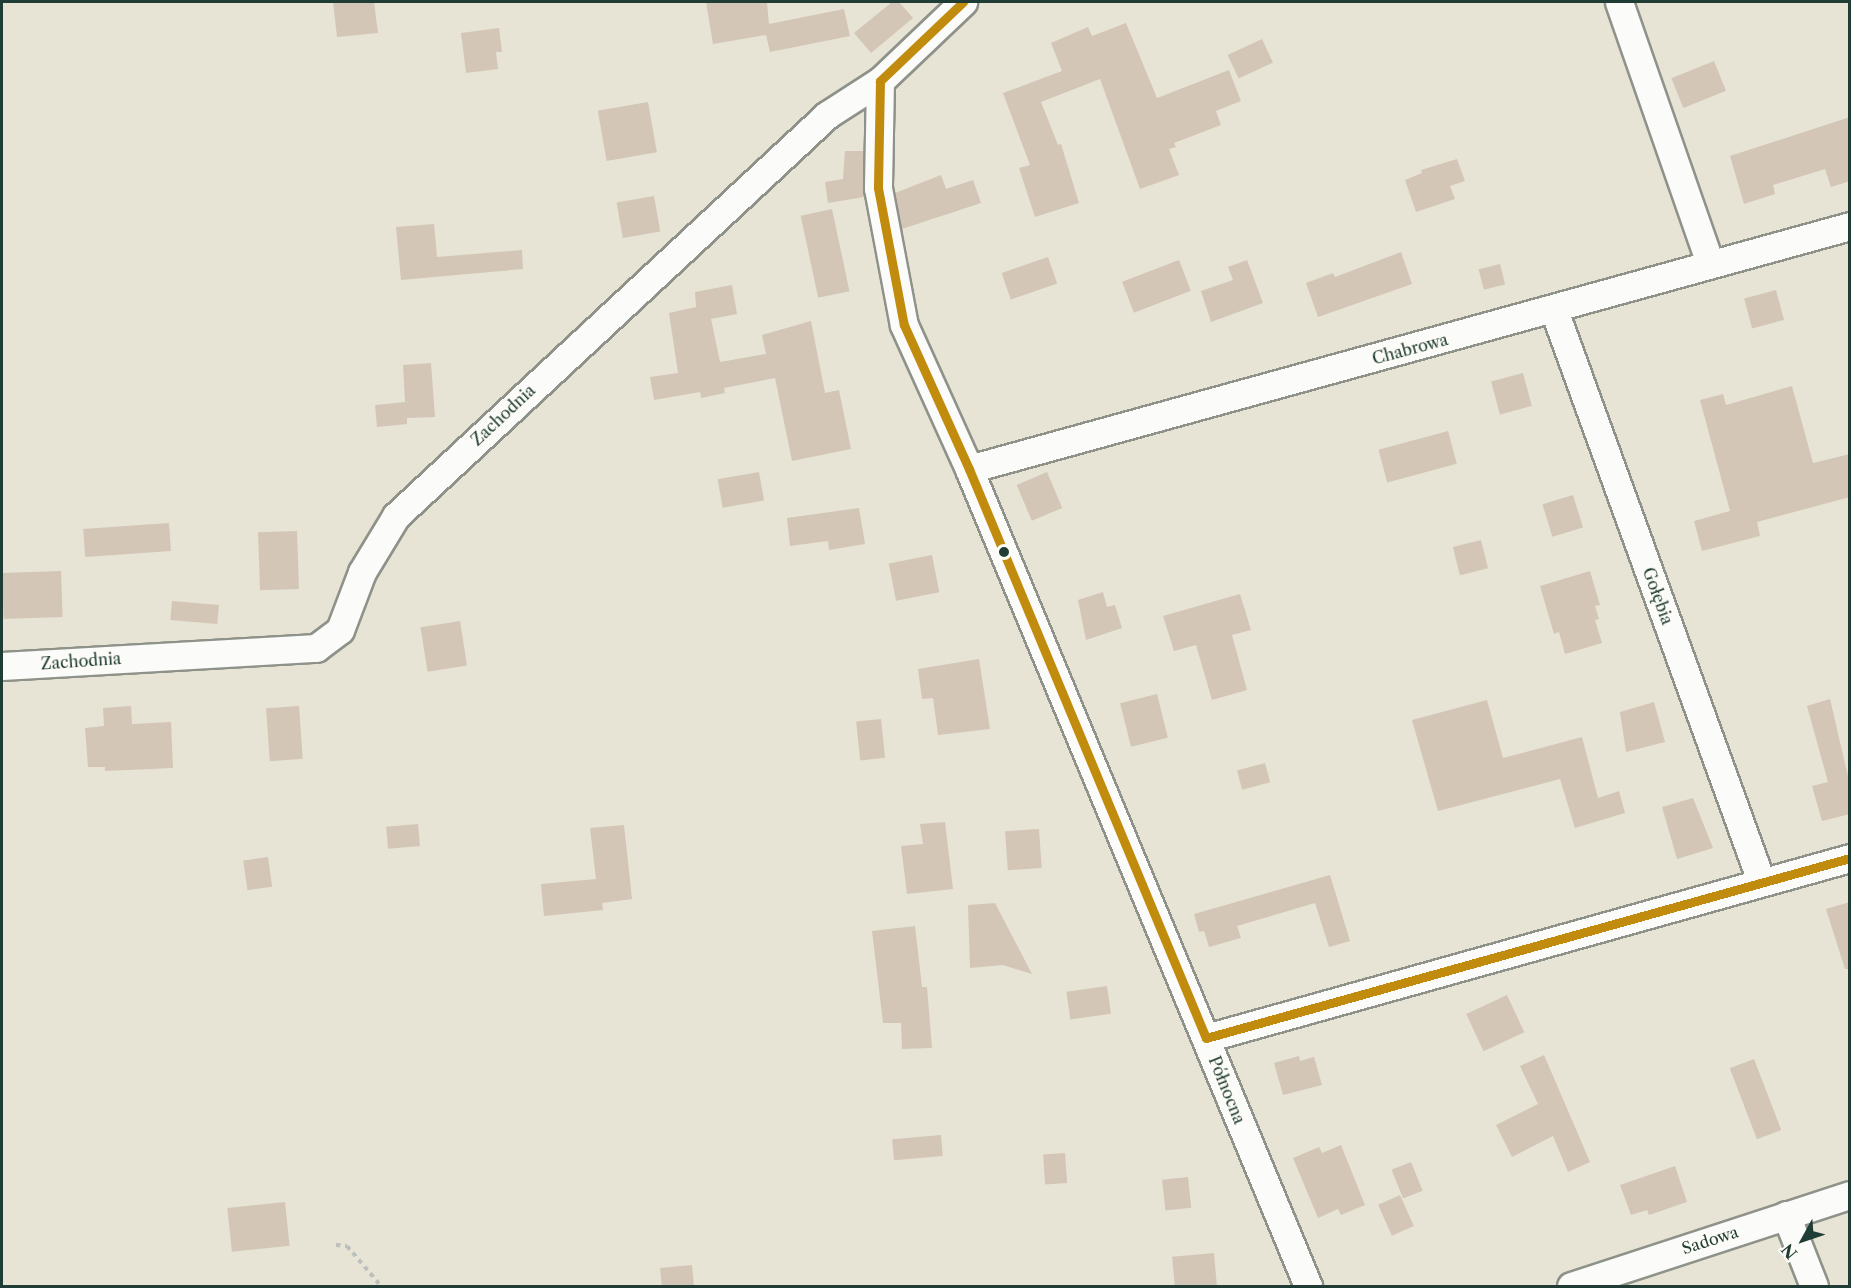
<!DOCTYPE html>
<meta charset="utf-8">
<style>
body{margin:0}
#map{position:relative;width:1851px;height:1288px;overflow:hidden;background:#e7e4d5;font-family:"Libre Caslon Text",serif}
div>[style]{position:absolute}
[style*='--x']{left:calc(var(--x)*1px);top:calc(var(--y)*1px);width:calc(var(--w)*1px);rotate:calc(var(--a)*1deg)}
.building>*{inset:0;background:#d3c6b6;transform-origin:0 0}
.path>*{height:4px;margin-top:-2px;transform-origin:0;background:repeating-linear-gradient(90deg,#bcbfbc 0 4.5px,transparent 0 9px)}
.roads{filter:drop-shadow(2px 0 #8e9289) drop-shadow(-2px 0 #8e9289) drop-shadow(0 2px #8e9289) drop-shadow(0 -2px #8e9289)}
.street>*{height:27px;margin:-13.5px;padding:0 13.5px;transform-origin:13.5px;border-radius:13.5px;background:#fbfbf9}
.bus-1>*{height:9px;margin:-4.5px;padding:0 4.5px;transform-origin:4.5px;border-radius:4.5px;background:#c18c0d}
.dots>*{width:16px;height:16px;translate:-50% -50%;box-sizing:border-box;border:3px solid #fdfcf7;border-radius:50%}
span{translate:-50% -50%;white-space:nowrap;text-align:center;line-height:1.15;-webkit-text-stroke:4.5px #fdfcf7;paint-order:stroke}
.street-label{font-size:16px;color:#1f3d34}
.frame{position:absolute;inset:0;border:3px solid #1f3d34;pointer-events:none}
.north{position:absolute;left:1773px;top:1210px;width:60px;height:60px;-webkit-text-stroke:4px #fdfcf7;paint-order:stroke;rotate:230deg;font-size:16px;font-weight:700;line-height:24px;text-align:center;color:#1f3d34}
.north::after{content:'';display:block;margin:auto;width:21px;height:27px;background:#1f3d34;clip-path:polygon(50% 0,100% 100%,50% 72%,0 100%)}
</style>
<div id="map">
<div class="building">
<i style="clip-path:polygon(333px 2px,374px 2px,378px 33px,337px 37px)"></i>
<i style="clip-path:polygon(706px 2px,767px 2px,769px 24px,844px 9px,850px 36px,770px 52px,766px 35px,713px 44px)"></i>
<i style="clip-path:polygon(892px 2px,899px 2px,913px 18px,871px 53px,854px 33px)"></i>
<i style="clip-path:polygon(1126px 23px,1157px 98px,1229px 70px,1241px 101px,1216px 111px,1221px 125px,1174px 143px,1176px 147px,1169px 149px,1179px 175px,1140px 189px,1100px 79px,1041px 102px,1058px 145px,1061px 144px,1079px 203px,1035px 217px,1019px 168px,1030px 165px,1003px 93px,1062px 71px,1051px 43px,1088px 27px,1092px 36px)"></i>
<i style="clip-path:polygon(499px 28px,502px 52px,496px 52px,498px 69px,466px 73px,461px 33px)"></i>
<i style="left:1262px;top:39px;width:26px;height:38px;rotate:65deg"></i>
<i style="left:1714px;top:61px;width:32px;height:46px;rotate:68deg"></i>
<i style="left:648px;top:102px;width:51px;height:51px;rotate:80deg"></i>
<i style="clip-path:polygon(1850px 117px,1850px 181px,1831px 187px,1825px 169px,1773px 185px,1775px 194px,1744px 204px,1730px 156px)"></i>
<i style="clip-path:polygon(845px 151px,863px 151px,864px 197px,828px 203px,825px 182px,843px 179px)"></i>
<i style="clip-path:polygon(1457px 159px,1465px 181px,1450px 186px,1455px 199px,1416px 212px,1405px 180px,1422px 173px,1421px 170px)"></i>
<i style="clip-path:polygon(941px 175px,946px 189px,973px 180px,981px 203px,902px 229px,895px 193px)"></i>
<i style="left:654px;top:196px;width:36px;height:38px;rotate:80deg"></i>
<i style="left:832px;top:209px;width:84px;height:32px;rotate:78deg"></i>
<i style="clip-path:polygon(434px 224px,437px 257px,522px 250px,523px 269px,401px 280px,396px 227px)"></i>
<i style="clip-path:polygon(1401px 252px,1412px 284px,1318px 317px,1306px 283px,1333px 273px,1335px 277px)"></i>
<i style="left:1048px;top:257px;width:28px;height:49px;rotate:71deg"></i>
<i style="left:1179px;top:260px;width:33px;height:61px;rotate:69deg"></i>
<i style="clip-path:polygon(1247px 260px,1263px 303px,1211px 322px,1201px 291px,1233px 280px,1228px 267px)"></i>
<i style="left:1500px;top:264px;width:21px;height:22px;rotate:76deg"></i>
<i style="clip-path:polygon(732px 285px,737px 314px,711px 319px,720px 362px,766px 354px,762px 335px,811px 321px,825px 393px,839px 390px,851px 449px,792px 461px,775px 378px,724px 388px,725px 393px,701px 398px,700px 392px,654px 400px,650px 377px,678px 373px,669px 313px,696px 307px,695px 292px)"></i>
<i style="left:1776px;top:290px;width:31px;height:33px;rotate:75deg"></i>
<i style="clip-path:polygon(431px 363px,435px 417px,407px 418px,407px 424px,377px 427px,375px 405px,405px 402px,403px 365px)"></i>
<i style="left:1523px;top:373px;width:34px;height:33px;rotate:75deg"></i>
<i style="clip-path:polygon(1792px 386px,1813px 463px,1850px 454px,1850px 497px,1757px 522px,1760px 536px,1702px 551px,1694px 521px,1730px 511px,1700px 400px,1723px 394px,1726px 405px)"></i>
<i style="left:1448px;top:431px;width:34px;height:72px;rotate:75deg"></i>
<i style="left:759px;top:472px;width:29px;height:42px;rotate:80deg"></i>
<i style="left:1047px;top:472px;width:39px;height:33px;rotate:67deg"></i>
<i style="left:1573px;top:495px;width:34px;height:32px;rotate:73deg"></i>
<i style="clip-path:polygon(859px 508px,865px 544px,829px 550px,828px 541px,790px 546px,787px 518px)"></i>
<i style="left:169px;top:523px;width:28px;height:86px;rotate:86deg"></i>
<i style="left:297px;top:531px;width:58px;height:39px;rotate:88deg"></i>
<i style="left:1481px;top:540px;width:29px;height:29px;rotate:76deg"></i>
<i style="left:932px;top:555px;width:38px;height:44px;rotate:79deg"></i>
<i style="left:61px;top:571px;width:46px;height:59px;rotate:88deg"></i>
<i style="clip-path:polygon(1590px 571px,1600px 605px,1595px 606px,1599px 619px,1595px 620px,1602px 643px,1565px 654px,1559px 632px,1554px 634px,1540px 586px)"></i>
<i style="clip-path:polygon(1103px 592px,1107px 607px,1115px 605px,1122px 628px,1086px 640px,1078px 600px)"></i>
<i style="clip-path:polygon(1240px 594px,1251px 630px,1232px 635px,1247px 690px,1212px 700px,1196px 645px,1174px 651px,1163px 616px)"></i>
<i style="left:172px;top:601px;width:47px;height:19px;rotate:5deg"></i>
<i style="left:460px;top:621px;width:45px;height:40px;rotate:81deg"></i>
<i style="clip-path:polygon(979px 659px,990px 729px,938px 735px,933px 698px,922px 699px,918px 669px)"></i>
<i style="left:1157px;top:694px;width:45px;height:38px;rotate:76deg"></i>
<i style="clip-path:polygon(1830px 699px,1850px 785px,1850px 814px,1822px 821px,1812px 786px,1828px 782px,1807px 706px)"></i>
<i style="clip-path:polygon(1487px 700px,1503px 758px,1582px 737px,1598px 798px,1619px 791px,1625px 813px,1575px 828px,1560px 779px,1438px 811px,1412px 720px)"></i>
<i style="clip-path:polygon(1654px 702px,1665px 742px,1626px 752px,1620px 712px)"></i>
<i style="clip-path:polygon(131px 706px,132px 724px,171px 722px,173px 768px,105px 771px,105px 767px,88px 767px,85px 728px,104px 726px,103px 708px)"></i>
<i style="left:299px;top:706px;width:53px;height:33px;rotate:86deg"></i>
<i style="left:881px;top:719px;width:39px;height:25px;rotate:84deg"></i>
<i style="left:1265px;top:763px;width:20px;height:29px;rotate:75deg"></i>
<i style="clip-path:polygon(1693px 798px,1713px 848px,1677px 859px,1662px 807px)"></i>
<i style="clip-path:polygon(945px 822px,953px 889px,907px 894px,901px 846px,923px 844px,920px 824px)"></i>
<i style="left:418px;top:824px;width:22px;height:32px;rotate:85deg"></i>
<i style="clip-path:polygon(624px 825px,632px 899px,602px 903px,603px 910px,544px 916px,541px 884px,596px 879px,590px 828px)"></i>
<i style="left:1039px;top:829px;width:39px;height:34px;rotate:86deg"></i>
<i style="left:268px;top:857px;width:30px;height:25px;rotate:82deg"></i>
<i style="clip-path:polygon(1330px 875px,1350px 941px,1329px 947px,1315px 903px,1237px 926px,1241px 938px,1209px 947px,1204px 931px,1199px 932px,1194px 914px)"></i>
<i style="clip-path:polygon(1850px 902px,1850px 969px,1845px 969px,1826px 909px)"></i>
<i style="clip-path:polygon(995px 903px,1032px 974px,1003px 965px,970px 968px,968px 905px)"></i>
<i style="clip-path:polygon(915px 926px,922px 987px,927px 987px,932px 1048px,902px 1049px,901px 1023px,883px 1023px,872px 931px)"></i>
<i style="left:1107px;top:986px;width:28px;height:41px;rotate:82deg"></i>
<i style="left:1507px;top:995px;width:41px;height:45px;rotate:65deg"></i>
<i style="clip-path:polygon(1544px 1055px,1590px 1162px,1568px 1172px,1553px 1136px,1512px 1157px,1496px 1125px,1538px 1104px,1520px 1066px)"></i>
<i style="clip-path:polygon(1299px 1056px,1300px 1061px,1314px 1057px,1322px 1085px,1283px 1095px,1274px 1063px)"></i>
<i style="left:1754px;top:1059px;width:76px;height:26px;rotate:69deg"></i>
<i style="left:941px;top:1135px;width:21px;height:49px;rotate:85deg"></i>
<i style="clip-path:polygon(1341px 1145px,1365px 1205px,1341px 1215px,1338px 1209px,1318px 1218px,1293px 1158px,1319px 1147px,1322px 1153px)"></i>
<i style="left:1065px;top:1153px;width:30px;height:22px;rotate:86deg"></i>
<i style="left:1411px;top:1162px;width:31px;height:21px;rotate:68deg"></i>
<i style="clip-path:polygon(1675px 1166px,1687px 1202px,1649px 1215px,1647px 1210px,1631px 1215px,1620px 1185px)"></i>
<i style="left:1188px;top:1177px;width:31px;height:26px;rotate:84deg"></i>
<i style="left:1400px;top:1195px;width:34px;height:24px;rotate:66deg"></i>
<i style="left:285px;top:1202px;width:44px;height:58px;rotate:84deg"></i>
<i style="left:1214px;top:1253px;width:34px;height:42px;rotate:85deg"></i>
<i style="clip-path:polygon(692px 1265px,694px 1287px,662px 1287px,660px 1268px)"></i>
</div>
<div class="path">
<i style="--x:336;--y:1245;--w:11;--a:5"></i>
<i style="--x:347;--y:1246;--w:52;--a:49.6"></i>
</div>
<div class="roads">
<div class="street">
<i style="--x:1619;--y:2;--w:277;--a:70.8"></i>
<i style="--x:880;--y:81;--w:107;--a:91.1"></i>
<i style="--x:878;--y:188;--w:139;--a:79.3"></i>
<i style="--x:904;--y:325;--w:158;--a:65.7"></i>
<i style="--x:969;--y:469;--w:885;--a:67.46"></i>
<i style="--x:1554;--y:310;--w:607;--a:70.07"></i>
<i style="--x:969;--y:469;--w:914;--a:-15.42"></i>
<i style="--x:2;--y:666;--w:315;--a:-3.3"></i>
<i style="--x:316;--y:648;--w:30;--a:-37"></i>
<i style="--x:340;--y:630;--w:62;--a:-69.2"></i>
<i style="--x:362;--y:572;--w:66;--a:-58.7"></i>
<i style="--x:396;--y:516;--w:589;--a:-42.93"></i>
<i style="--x:827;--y:115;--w:63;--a:-32.7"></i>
<i style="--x:880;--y:81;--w:115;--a:-43.6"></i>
<i style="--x:1206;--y:1038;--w:669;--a:-15.62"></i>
<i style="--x:1786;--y:1215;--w:76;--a:68.5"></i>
<i style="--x:1571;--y:1286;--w:293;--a:-18.1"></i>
</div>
</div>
<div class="bus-1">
<i style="--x:880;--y:81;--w:107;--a:91.1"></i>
<i style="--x:878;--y:188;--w:139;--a:79.3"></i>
<i style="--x:904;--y:325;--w:158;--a:65.7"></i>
<i style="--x:969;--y:469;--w:616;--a:67.39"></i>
<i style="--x:880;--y:81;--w:115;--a:-43.6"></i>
<i style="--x:1206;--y:1038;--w:669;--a:-15.62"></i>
</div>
<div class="dots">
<i style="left:1004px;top:552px;background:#1f3d34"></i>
</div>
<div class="street-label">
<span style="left:1410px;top:349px;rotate:-15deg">Chabrowa</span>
<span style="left:503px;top:415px;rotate:-43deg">Zachodnia</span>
<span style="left:1658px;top:596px;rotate:70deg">Gołębia</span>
<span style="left:81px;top:661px;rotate:-4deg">Zachodnia</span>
<span style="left:1227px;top:1090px;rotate:68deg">Północna</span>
<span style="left:1710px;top:1240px;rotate:-18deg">Sadowa</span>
</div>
<div class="frame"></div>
<div class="north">N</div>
</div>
